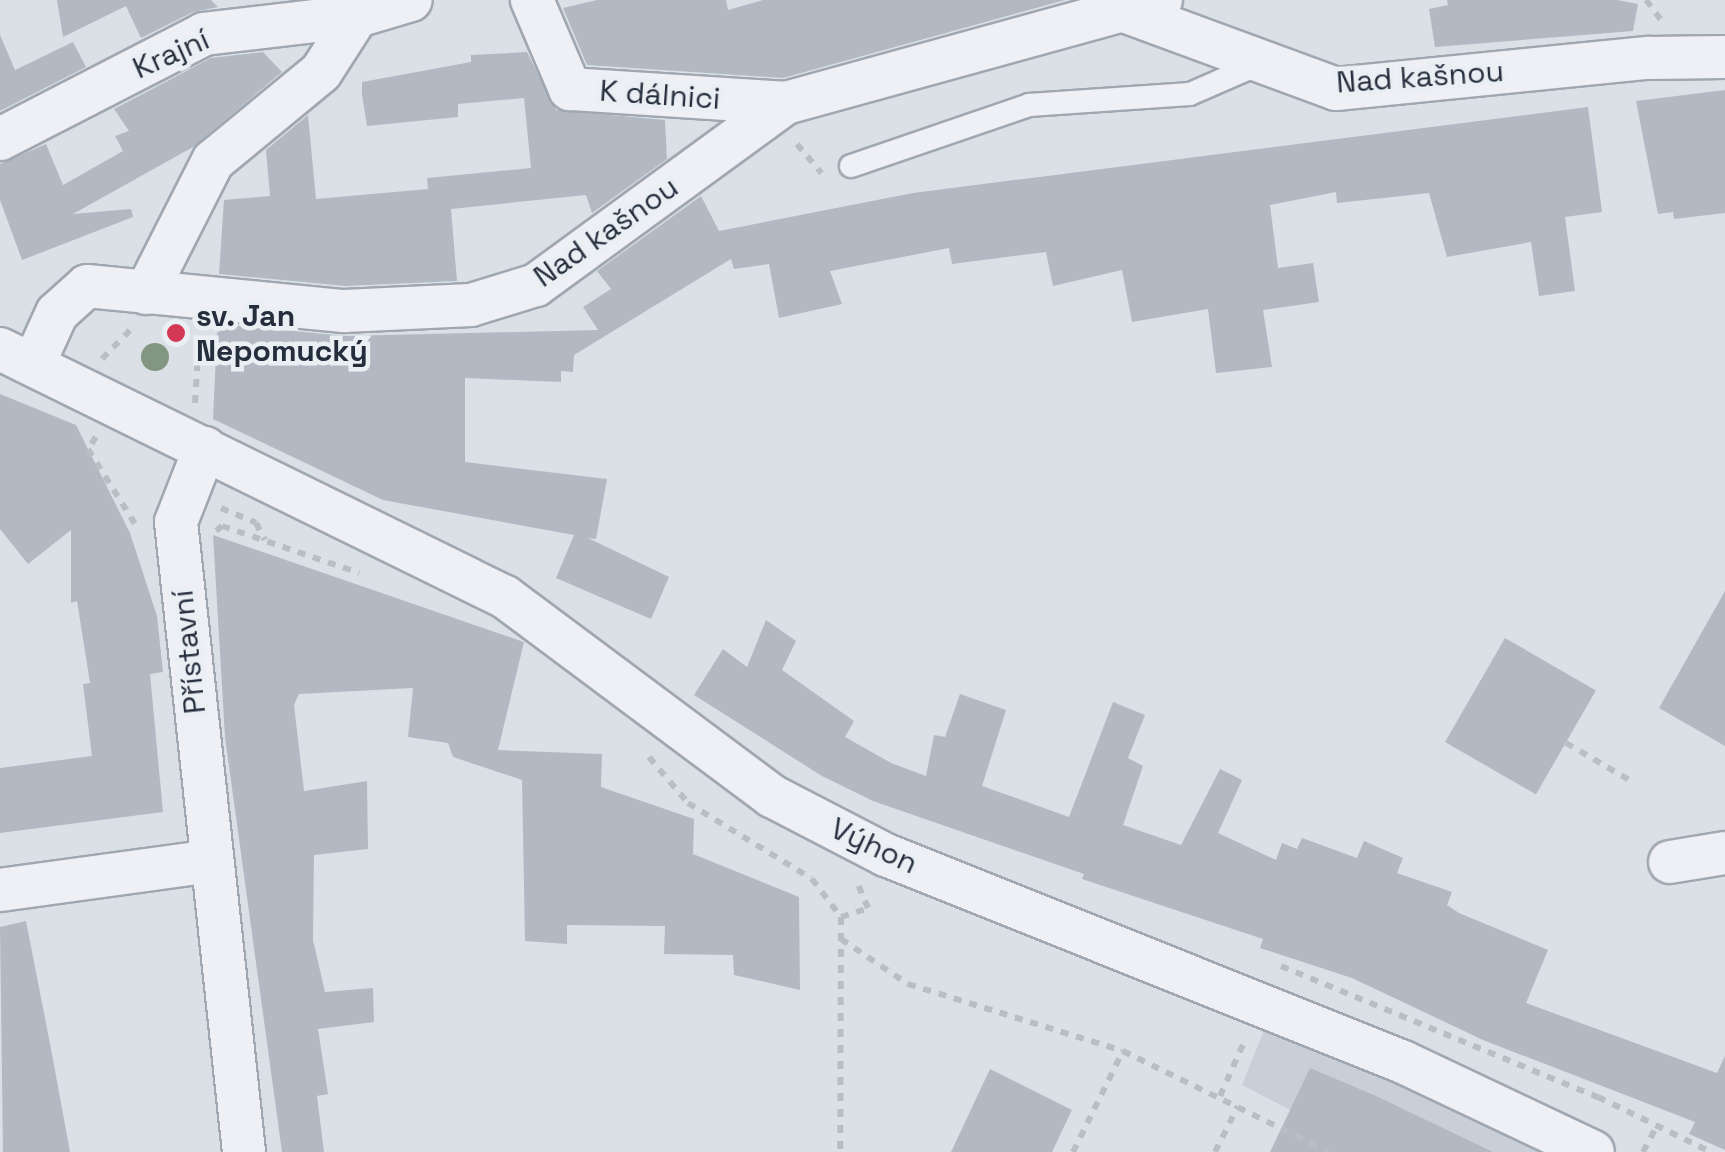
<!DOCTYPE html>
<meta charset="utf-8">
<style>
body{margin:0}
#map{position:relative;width:1725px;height:1152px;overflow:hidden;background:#dbe0e6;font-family:"Space Grotesk",sans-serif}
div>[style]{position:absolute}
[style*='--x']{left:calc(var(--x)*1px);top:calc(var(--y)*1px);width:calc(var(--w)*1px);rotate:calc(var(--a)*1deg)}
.built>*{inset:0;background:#c9cfd8}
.building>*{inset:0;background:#b2b9c3;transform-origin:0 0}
.path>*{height:6px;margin-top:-3px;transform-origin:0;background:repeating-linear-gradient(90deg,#b9bec5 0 8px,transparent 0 16px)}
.roads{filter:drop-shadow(2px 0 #a0a7b0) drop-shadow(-2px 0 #a0a7b0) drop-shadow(0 2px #a0a7b0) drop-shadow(0 -2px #a0a7b0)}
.service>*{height:22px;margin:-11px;padding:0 11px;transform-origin:11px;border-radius:11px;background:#eef0f5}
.minor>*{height:42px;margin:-21px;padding:0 21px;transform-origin:21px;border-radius:21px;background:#eef0f5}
.trees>*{width:28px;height:28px;margin:-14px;border-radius:50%;background:#829682}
.dots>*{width:28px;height:28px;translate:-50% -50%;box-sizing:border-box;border:5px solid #eaeff4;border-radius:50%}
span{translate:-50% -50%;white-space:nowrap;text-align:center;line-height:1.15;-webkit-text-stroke:9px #eaeff4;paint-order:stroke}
.street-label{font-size:30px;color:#242e3d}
.poi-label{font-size:30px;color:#242e3d;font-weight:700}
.left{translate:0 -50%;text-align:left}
</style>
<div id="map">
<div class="built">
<i style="clip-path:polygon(1265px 1028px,1422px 1090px,1542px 1152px,1372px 1152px,1242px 1085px)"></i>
</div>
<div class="building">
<i style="clip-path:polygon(57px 0,211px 0,218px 7px,193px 12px,141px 38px,126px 6px,63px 37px)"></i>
<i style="clip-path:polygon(597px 0,726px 0,728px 10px,763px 0,1065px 0,783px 78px,587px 65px,563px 8px)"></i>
<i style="clip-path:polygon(1447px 0,1617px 0,1638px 4px,1633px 31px,1435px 47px,1429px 9px,1448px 5px)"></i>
<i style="clip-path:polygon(0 35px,15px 70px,73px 42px,86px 67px,0 111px)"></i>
<i style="clip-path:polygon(263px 52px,282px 72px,193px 147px,73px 214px,131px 209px,133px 217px,22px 260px,0 200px,0 164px,46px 144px,63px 185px,123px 151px,115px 136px,129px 131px,114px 109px,211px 58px)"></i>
<i style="clip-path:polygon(527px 52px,556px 110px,665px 120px,667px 159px,592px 213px,586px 195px,451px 209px,457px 281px,345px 286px,219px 274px,224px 200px,270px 196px,266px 150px,308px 115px,316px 199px,428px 189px,427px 178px,531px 168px,524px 98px,458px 104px,458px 117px,367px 126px,362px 95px,362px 82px,471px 62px,471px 55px)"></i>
<i style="clip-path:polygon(1725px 90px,1725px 213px,1674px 219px,1673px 212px,1658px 214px,1636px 101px)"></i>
<i style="clip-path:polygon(1588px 107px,1602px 212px,1565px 217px,1575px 291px,1539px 296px,1531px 242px,1447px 257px,1429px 193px,1337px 203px,1336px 192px,1270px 205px,1278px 268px,1313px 263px,1319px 302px,1263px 310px,1272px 367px,1216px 373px,1208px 309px,1132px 322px,1122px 270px,1053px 286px,1046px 252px,952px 264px,949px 248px,830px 271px,842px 304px,779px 318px,769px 264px,734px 269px,731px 259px,574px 355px,573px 372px,561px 371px,561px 382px,465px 378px,465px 462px,607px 479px,596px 539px,588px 538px,669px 577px,651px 619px,556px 578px,574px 535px,383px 500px,213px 419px,217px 333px,229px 325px,345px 336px,598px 330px,583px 307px,611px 289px,597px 271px,701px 196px,719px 231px,913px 193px)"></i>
<i style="clip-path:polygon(0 394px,76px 425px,130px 533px,157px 616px,163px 672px,150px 674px,163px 812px,0 833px,0 768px,92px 756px,83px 684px,90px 683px,77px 601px,71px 603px,71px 530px,28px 564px,0 529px)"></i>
<i style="clip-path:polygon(213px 535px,524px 642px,498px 750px,602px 754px,601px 787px,694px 819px,693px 854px,799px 897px,800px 990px,734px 975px,733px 955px,664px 954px,665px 926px,567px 925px,567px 944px,525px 941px,522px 780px,453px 757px,448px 743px,408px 737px,413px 688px,299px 694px,294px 705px,304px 791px,367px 781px,368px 849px,314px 855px,313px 940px,325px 992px,373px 988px,374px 1022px,318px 1029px,328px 1094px,317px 1096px,324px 1152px,282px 1152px,225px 737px)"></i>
<i style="clip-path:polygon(1725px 591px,1725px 746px,1659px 708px)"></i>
<i style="clip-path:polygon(766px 620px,796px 641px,782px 670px,854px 721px,845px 737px,891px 763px,926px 776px,934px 735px,945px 737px,960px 694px,1006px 710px,982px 786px,1069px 817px,1113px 702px,1145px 715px,1128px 758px,1143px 766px,1123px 825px,1181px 845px,1220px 769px,1242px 780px,1218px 833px,1276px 860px,1282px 843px,1297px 849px,1302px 838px,1357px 858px,1364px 841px,1403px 858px,1397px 873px,1452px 892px,1447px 905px,1459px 913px,1548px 950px,1526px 1003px,1717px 1073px,1725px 1056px,1725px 1150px,1689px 1134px,1695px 1122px,1483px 1040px,1352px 978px,1260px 948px,1263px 939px,1082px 879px,1084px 874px,873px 801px,822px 776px,694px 695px,723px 649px,747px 667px)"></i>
<i style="left:1505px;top:638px;width:105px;height:120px;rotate:30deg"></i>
<i style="clip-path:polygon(26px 921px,52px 1054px,70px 1152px,3px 1152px,0 927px)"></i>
<i style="clip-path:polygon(1310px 1068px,1376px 1096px,1493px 1152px,1270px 1152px)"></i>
<i style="clip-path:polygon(990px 1069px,1072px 1110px,1052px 1152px,951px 1152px)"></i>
</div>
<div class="path">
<i style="--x:1646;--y:0;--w:26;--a:53"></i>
<i style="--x:797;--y:144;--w:38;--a:50"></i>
<i style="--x:102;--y:359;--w:43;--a:-45.9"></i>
<i style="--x:195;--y:403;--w:67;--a:-86.6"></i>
<i style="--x:96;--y:437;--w:14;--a:124"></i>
<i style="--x:88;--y:449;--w:89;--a:57.9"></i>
<i style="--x:221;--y:508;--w:38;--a:23"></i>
<i style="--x:256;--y:523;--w:19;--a:62"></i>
<i style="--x:216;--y:531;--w:8;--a:-40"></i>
<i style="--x:222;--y:526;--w:145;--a:18.9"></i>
<i style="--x:1566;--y:743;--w:75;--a:30.3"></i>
<i style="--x:649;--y:757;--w:60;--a:49.7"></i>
<i style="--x:688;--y:803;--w:145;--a:31.5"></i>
<i style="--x:812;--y:879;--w:48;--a:52.7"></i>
<i style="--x:841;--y:917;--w:235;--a:90.2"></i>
<i style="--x:841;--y:917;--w:28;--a:-18"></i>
<i style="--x:868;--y:908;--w:26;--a:-113"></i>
<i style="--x:841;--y:939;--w:81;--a:33.9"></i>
<i style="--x:908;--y:984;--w:225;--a:17.3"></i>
<i style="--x:1281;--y:966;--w:343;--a:22.5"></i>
<i style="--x:1598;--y:1097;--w:126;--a:26"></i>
<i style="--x:1220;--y:1096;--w:64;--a:-65.9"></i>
<i style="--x:1073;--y:1152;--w:113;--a:-63.7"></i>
<i style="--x:1123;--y:1051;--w:229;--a:26.1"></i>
<i style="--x:1215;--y:1152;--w:51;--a:-63.4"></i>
<i style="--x:1643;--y:1152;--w:30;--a:-62"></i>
</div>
<div class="roads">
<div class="service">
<i style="--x:851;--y:166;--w:188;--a:-18.9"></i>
<i style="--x:1029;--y:105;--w:161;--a:-3.9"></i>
<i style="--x:1190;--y:94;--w:77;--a:-23.6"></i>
</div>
<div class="minor">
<i style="--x:532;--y:0;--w:97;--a:66.9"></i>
<i style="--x:570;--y:89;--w:216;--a:3.7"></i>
<i style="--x:1127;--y:12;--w:223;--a:20.2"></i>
<i style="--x:1336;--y:89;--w:315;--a:-5.7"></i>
<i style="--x:1649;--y:58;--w:76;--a:-0.8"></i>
<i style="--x:0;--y:139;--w:229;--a:-27.2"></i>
<i style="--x:204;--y:34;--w:154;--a:-6.7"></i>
<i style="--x:146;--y:293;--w:148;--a:-63.1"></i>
<i style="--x:213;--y:161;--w:140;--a:-39.5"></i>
<i style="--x:321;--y:72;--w:67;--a:-57.3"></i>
<i style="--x:357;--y:16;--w:56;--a:-16.5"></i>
<i style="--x:0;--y:349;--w:563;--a:26.16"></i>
<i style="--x:505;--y:597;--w:333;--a:36.7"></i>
<i style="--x:772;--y:796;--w:128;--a:27.4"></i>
<i style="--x:886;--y:855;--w:557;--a:21.82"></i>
<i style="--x:1403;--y:1062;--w:210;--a:25.3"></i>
<i style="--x:35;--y:361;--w:53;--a:-65.4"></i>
<i style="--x:57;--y:313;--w:40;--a:-42"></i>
<i style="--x:87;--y:286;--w:258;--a:5.6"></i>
<i style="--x:344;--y:311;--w:127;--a:-2.7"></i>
<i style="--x:471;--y:305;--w:68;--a:-17.1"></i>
<i style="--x:536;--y:285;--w:309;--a:-36.1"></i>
<i style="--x:786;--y:103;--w:389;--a:-15.4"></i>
<i style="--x:205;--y:448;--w:79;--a:111.4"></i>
<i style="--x:176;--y:522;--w:634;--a:83.84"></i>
<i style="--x:1670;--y:862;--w:56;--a:-9.3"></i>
<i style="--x:0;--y:890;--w:213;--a:-7.8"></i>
</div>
</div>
<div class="trees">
<i style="left:155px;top:357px"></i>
</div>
<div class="dots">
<i style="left:176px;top:333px;background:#d43855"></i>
</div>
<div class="street-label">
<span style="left:171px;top:54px;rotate:-24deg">Krajní</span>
<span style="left:1420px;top:77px;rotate:-4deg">Nad kašnou</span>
<span style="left:660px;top:95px;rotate:4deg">K dálnici</span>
<span style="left:606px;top:232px;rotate:-35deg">Nad kašnou</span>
<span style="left:189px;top:652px;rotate:-96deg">Přístavní</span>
<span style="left:874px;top:846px;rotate:25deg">Výhon</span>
</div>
<div class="poi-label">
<span class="left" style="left:196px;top:333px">sv. Jan<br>Nepomucký</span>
</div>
</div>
